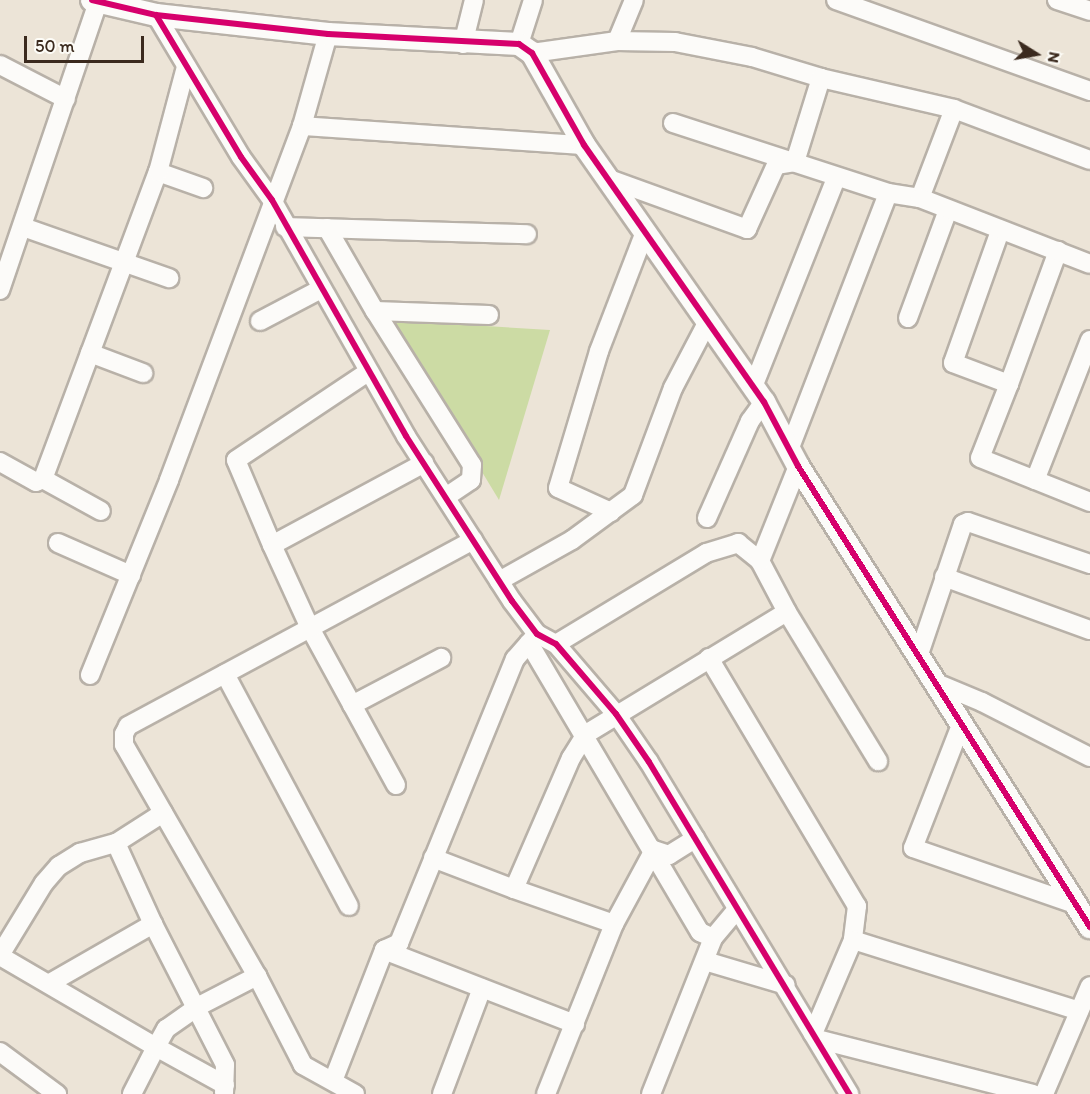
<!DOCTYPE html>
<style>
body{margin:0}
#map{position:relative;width:1090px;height:1094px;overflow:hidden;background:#ece4d7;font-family:Itim,sans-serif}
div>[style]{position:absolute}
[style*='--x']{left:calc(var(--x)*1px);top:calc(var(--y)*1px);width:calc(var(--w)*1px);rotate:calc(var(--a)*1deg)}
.green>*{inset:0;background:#ccdba4}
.roads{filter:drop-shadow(2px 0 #b8b1a8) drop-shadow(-2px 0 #b8b1a8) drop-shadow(0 2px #b8b1a8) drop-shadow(0 -2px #b8b1a8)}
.minor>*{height:18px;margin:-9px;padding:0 9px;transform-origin:9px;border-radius:9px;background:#fcfbf9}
.tertiary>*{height:22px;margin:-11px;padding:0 11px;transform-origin:11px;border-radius:11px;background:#fcfbf9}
.cycleway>*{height:6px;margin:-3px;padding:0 3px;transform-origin:3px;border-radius:3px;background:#d6006c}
span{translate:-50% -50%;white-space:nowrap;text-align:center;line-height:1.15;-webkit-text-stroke:4.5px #fdfcf7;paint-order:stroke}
.north{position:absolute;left:1006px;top:24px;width:60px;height:60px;-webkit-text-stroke:4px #fdfcf7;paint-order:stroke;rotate:101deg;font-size:16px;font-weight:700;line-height:24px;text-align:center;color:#3b2a1e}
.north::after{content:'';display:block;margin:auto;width:21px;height:27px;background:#3b2a1e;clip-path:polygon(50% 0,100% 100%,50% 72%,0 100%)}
.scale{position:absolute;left:24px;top:36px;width:120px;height:27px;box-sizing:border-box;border:3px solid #3b2a1e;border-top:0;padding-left:8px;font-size:18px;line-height:21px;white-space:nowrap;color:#3b2a1e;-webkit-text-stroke:4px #fdfcf7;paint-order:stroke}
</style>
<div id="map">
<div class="green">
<i style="clip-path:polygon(390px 320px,550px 330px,499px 500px)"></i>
</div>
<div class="roads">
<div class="minor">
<i style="--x:836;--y:0;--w:270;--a:19.7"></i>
<i style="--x:1057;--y:0;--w:35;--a:18"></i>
<i style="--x:156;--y:15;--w:165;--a:59.1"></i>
<i style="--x:241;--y:157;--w:53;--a:54.2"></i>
<i style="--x:272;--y:200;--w:271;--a:60.4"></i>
<i style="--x:406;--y:436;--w:196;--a:57.3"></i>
<i style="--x:512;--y:601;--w:41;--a:52.9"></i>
<i style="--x:537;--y:634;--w:21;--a:28"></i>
<i style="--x:556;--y:644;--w:92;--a:49.4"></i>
<i style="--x:616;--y:714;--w:58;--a:55.5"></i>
<i style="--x:649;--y:762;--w:388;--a:58.9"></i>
<i style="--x:617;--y:41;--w:44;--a:-67.5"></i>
<i style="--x:463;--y:44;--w:45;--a:-76"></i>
<i style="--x:519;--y:44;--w:46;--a:-72.3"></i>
<i style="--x:532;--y:53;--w:86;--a:-8"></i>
<i style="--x:617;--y:41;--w:58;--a:1"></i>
<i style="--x:675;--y:42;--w:78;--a:11"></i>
<i style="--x:752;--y:57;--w:72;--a:16.9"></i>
<i style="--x:821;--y:78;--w:137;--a:13.1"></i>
<i style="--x:954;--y:109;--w:145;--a:20.6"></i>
<i style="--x:0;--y:65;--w:74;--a:27.3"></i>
<i style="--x:673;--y:123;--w:226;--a:18"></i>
<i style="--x:302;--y:126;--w:283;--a:3.9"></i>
<i style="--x:158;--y:172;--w:48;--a:19.6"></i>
<i style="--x:609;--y:179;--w:147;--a:19.9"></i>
<i style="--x:747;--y:229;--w:70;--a:-65.6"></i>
<i style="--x:776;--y:165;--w:19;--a:-9"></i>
<i style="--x:795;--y:162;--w:88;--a:-72.8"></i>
<i style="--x:920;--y:198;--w:95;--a:-69.1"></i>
<i style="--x:23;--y:227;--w:155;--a:19.3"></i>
<i style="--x:285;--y:227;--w:242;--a:1.7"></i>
<i style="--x:327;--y:228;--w:96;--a:60"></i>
<i style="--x:375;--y:311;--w:114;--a:2"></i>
<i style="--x:1000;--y:231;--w:140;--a:109.6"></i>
<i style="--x:953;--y:363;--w:60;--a:20.6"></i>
<i style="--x:1009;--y:384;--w:79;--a:111.4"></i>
<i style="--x:980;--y:458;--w:59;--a:21.8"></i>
<i style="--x:0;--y:290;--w:304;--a:-71.2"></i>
<i style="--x:375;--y:311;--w:182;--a:57.8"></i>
<i style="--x:472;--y:465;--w:15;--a:94"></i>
<i style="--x:471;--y:480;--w:30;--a:146"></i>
<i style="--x:908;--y:318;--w:115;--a:-69.7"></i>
<i style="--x:260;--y:321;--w:69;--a:-27.7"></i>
<i style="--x:1090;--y:340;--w:150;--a:111.4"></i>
<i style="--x:1035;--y:480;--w:59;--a:21.8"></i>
<i style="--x:90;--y:353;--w:57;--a:20.7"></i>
<i style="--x:1009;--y:384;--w:142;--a:-69.8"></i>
<i style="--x:753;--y:387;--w:225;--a:-68.3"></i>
<i style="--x:789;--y:450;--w:275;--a:-68.9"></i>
<i style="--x:888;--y:193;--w:32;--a:9"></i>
<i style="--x:920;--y:198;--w:182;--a:21.2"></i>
<i style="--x:0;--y:462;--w:41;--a:29.1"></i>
<i style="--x:36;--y:482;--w:8;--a:-23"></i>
<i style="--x:43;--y:479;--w:66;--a:28.9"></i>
<i style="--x:43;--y:479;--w:328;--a:-69.5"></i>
<i style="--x:158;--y:172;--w:109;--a:-75.1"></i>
<i style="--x:611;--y:512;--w:58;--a:-155.6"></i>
<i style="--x:558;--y:488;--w:143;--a:-73.3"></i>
<i style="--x:599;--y:351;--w:128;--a:-68.9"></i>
<i style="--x:707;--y:518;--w:106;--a:-66.1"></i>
<i style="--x:750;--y:421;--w:24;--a:-54"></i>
<i style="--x:58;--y:543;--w:80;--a:23.7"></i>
<i style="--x:272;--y:545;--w:92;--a:-113"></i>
<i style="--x:236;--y:460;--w:159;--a:-33.7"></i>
<i style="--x:944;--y:577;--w:155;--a:20"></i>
<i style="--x:499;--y:581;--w:84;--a:-29.3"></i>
<i style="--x:572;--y:540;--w:76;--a:-36.4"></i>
<i style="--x:633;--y:495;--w:114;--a:-69.5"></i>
<i style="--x:673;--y:388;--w:73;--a:-62.4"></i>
<i style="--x:787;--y:612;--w:175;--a:58.6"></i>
<i style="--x:537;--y:634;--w:12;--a:132"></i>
<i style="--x:529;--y:643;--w:336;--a:59.4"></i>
<i style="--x:700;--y:932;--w:14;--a:25"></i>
<i style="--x:713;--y:938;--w:38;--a:-50"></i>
<i style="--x:556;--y:644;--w:175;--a:-31.2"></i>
<i style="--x:706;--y:553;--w:34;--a:-17"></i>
<i style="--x:738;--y:543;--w:28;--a:39"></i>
<i style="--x:918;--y:657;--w:140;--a:-71.3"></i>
<i style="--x:963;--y:524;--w:5;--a:-22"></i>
<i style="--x:968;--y:522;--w:129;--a:19"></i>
<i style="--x:709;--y:658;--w:289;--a:59.2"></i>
<i style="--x:857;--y:906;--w:34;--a:97"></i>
<i style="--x:853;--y:940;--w:102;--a:113.1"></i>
<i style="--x:225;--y:674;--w:263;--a:61.9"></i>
<i style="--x:90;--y:675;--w:210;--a:-67.9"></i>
<i style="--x:169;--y:480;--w:378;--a:-69.4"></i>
<i style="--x:302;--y:126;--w:96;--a:-74.2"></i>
<i style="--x:934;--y:682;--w:52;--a:22.6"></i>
<i style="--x:982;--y:702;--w:121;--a:27"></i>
<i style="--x:352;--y:705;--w:101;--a:-27.8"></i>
<i style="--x:961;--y:725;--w:132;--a:111.3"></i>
<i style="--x:913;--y:848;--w:168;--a:19.1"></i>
<i style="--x:396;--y:785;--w:179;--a:-118.7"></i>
<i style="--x:310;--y:628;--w:91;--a:-114.6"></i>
<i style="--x:272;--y:545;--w:173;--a:-28.3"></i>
<i style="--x:433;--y:858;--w:87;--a:20.9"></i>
<i style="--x:153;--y:924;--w:158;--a:62.9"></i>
<i style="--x:225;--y:1065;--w:28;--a:92"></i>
<i style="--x:614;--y:924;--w:106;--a:-160.7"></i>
<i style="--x:514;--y:889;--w:143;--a:-66.5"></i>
<i style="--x:571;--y:758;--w:28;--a:-58"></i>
<i style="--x:586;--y:734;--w:235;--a:-31.3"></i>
<i style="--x:787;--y:612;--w:58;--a:-117.9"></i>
<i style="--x:760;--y:561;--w:102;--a:-68.2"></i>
<i style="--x:853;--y:940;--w:237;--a:17.4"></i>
<i style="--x:384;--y:950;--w:205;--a:21.2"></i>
<i style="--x:0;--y:955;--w:84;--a:-58.6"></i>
<i style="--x:44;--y:883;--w:23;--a:-49"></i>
<i style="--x:59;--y:866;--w:25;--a:-32"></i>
<i style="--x:80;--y:853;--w:37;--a:-16"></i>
<i style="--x:0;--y:956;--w:181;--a:30.3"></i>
<i style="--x:156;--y:1047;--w:53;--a:117.1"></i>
<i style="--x:705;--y:961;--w:84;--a:16.5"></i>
<i style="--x:50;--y:983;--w:119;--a:-29.8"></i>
<i style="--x:153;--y:924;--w:89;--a:-114.6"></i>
<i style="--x:116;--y:843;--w:56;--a:-32.6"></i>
<i style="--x:817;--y:1039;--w:223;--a:14.3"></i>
<i style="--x:0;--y:1052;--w:71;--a:36.4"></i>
<i style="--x:333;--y:1081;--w:141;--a:-68.7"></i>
<i style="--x:384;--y:950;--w:17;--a:-25"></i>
<i style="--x:399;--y:943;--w:307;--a:-67.8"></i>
<i style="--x:515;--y:659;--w:21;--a:-49"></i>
<i style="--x:225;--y:1085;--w:79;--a:-151.2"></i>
<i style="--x:156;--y:1047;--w:21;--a:-61"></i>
<i style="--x:166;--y:1029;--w:38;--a:-35"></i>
<i style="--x:197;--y:1007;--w:68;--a:-27.3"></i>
<i style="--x:355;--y:1094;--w:60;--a:-150.9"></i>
<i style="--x:303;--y:1065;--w:100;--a:-117.3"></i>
<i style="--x:257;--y:976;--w:267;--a:-119.9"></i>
<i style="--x:124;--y:745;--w:11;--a:-90"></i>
<i style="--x:124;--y:734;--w:9;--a:-63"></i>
<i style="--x:128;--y:726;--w:392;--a:-28.3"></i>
<i style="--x:442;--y:1094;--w:113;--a:-69.3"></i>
<i style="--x:546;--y:1094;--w:183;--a:-68.2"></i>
<i style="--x:614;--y:924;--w:84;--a:-61.6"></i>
<i style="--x:654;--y:850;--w:16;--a:18"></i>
<i style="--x:669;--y:855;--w:31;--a:-32"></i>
<i style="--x:651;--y:1094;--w:168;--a:-68.3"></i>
<i style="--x:1044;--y:1094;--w:117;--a:-66.9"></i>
</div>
<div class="tertiary">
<i style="--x:92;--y:0;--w:66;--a:13.2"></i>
<i style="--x:156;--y:15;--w:173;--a:6.3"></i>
<i style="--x:328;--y:34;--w:191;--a:3"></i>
<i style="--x:519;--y:44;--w:16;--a:35"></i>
<i style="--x:532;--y:53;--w:106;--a:60.5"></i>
<i style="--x:584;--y:145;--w:314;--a:55"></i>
<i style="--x:764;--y:402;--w:72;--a:62"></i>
<i style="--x:798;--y:466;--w:546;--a:57.65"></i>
</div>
</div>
<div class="cycleway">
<i style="--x:92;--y:0;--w:66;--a:13.2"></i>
<i style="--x:156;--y:15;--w:173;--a:6.3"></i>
<i style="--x:328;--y:34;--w:191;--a:3"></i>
<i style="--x:519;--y:44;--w:16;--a:35"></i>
<i style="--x:532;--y:53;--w:106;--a:60.5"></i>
<i style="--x:584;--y:145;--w:314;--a:55"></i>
<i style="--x:764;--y:402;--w:72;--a:62"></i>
<i style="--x:798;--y:466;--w:546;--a:57.65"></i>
<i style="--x:156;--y:15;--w:165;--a:59.1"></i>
<i style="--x:241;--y:157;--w:53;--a:54.2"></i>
<i style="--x:272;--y:200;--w:271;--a:60.4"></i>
<i style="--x:406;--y:436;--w:196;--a:57.3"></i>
<i style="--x:512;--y:601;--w:41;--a:52.9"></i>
<i style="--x:537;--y:634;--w:21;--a:28"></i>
<i style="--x:556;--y:644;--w:92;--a:49.4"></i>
<i style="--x:616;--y:714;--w:58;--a:55.5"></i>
<i style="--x:649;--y:762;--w:388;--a:58.9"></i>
</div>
<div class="north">N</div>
<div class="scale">50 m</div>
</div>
